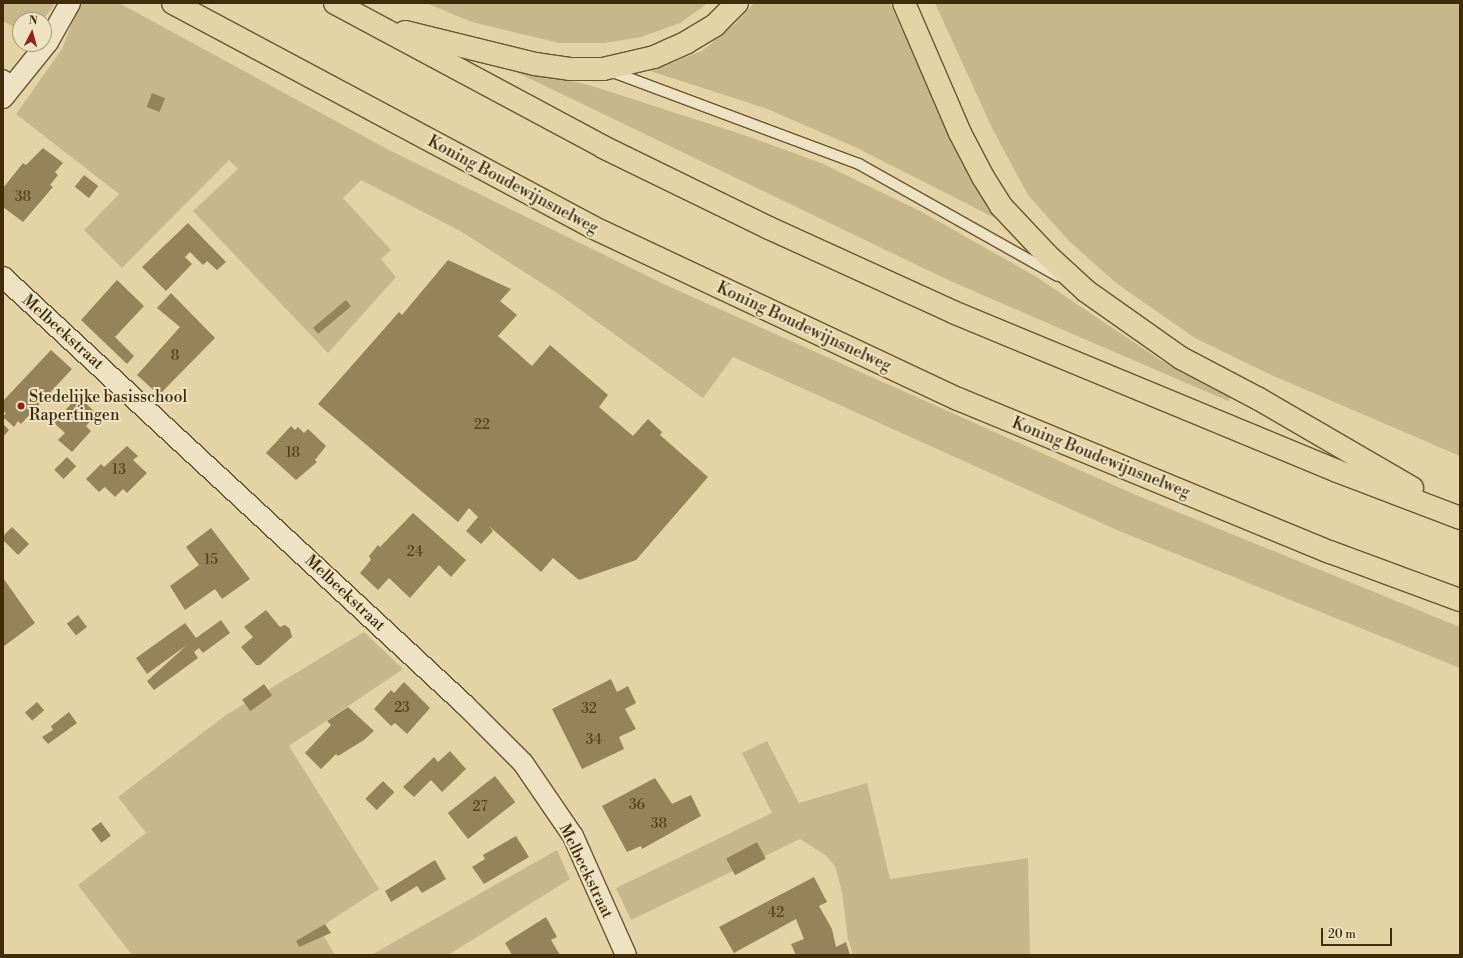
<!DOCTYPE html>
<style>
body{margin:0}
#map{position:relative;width:1463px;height:958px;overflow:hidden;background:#e4d4a5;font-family:"Libre Bodoni",serif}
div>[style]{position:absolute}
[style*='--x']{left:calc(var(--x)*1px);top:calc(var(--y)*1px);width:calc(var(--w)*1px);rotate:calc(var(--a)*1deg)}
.green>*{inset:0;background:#c8b78a}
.building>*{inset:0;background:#96835a;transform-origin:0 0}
.roads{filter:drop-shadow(1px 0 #6a5530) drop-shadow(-1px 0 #6a5530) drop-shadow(0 1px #6a5530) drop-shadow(0 -1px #6a5530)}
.lane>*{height:10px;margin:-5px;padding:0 5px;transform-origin:5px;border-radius:5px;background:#ede3c4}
.street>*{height:20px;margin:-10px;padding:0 10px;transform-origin:10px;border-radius:10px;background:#ede3c4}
.highway>*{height:22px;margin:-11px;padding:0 11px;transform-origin:11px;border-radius:11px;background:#e4d4a5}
.dots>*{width:11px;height:11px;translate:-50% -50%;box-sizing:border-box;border:2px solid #ede3c4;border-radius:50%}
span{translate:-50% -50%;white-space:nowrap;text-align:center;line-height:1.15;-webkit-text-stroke:4px #ede3c4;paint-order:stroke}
.number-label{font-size:14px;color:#57411d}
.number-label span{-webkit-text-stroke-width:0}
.street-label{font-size:16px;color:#422b09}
.poi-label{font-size:16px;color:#422b09}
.left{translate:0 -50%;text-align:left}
.frame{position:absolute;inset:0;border:4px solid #422b09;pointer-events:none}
.north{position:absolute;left:12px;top:12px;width:40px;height:40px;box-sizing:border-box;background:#ede3c4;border:1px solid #a99979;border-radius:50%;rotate:6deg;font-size:11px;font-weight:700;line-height:16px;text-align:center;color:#422b09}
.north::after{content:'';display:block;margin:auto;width:14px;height:18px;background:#8f2418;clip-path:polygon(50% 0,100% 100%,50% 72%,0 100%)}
.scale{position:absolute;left:1321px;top:928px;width:71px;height:18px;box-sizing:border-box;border:2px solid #422b09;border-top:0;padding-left:5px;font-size:12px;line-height:14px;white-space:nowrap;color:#422b09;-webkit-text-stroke:3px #ede3c4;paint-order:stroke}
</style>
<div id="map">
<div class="green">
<i style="clip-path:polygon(3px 3px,55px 3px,46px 16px,39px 20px,20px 20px,20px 27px,15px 28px,3px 21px)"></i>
<i style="clip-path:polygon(80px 3px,119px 3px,389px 150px,668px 286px,1131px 493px,1460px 627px,1460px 668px,1119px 531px,733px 357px,703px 398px,557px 293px,462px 232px,361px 180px,343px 198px,391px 250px,381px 259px,396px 277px,328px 353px,193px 211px,238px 169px,229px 160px,122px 268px,84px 230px,119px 194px,16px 114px,62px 49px)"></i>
<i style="clip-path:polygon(426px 3px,708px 3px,680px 23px,641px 37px,605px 43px,559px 43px,472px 22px)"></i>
<i style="clip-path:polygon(754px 3px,890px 3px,962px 164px,997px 219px,855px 147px,765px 108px,650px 71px,702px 51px,736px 23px)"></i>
<i style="clip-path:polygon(935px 3px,1460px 3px,1460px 456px,1269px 374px,1195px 338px,1116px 283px,1069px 241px,1028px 195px,992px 128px)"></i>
<i style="clip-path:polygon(516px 72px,547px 76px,589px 85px,741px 134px,821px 163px,922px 212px,1035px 276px,1162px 361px,1231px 397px,1228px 401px,948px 280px)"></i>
<i style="clip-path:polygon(364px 632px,403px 669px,289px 746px,379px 889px,319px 928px,335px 955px,132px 955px,78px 885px,146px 833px,118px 797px,226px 715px)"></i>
<i style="clip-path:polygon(767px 741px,799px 803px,867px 783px,890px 879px,1028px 858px,1030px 955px,853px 955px,848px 939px,842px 892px,835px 866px,825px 855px,800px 839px,631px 920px,616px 888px,772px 813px,742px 753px)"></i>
<i style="clip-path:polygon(557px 850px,570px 879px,448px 955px,371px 955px)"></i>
</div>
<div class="building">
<i style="left:152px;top:93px;width:14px;height:15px;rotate:21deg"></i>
<i style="clip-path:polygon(43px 148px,63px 163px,55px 172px,58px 175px,50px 185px,53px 187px,23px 222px,3px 207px,3px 188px,23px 163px,26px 165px)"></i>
<i style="left:84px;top:175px;width:18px;height:15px;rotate:38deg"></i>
<i style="clip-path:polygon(188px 223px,226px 262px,217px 270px,207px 261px,203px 265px,190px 252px,185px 257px,192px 264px,166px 291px,142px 267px)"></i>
<i style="clip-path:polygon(448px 260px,511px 289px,500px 301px,517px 315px,498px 336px,532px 366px,550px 345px,608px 395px,599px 407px,633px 436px,648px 419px,662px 432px,660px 435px,708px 477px,636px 560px,579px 580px,553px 558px,541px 572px,489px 526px,493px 531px,481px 544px,466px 531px,478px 517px,469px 508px,458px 522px,318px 404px,399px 312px,402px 315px)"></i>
<i style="clip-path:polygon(117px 280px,144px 306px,115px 337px,134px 356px,127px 364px,81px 320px)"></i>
<i style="clip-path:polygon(171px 293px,215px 338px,159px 395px,137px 375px,180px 327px,157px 308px)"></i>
<i style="left:346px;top:300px;width:8px;height:43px;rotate:50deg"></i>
<i style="clip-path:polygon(51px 350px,72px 369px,21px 424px,18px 421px,14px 427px,3px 417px,6px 413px,3px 411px,3px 401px)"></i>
<i style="clip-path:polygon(78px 396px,97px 414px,86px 426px,91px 431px,72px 452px,58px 440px,65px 433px,54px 423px)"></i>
<i style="clip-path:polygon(3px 424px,9px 430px,3px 437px)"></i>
<i style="clip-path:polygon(291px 426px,295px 430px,298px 427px,304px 433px,308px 429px,326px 446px,315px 460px,317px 462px,296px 480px,266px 453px)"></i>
<i style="clip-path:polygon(127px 446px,138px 456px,133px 460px,147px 473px,127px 493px,123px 489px,115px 497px,105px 487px,99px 492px,86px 479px,101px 464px,104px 467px)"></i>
<i style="left:67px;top:457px;width:13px;height:18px;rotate:45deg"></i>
<i style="clip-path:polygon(413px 513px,466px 560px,451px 577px,439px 565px,410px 598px,389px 578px,378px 590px,360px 573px,371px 560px,369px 556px,378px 545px,380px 547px)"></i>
<i style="clip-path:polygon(12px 527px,29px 544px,18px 555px,3px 540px,3px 536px)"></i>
<i style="clip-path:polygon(211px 528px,250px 579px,222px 599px,215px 589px,185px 610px,170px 586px,199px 565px,186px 547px)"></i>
<i style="clip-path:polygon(3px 578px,35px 623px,3px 647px)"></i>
<i style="clip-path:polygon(266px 610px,280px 627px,285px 625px,290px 629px,292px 637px,260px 665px,256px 665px,241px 647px,253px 637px,244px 627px)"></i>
<i style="left:78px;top:615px;width:15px;height:14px;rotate:53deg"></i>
<i style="clip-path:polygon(221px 620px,230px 633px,203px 653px,199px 648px,194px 652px,198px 658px,154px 690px,147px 681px,187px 645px,147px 674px,136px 658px,185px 623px,196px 638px)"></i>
<i style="clip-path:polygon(611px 679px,617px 692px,628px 686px,636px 703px,625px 709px,636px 729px,619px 737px,624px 749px,582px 769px,552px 709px)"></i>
<i style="clip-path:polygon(404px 682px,430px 708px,407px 734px,395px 723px,391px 726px,374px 709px,391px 690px,394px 693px)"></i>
<i style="left:264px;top:684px;width:14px;height:27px;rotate:54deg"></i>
<i style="left:37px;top:702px;width:11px;height:16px;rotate:49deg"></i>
<i style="clip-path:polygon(348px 707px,374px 731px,364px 740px,338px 756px,336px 754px,321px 769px,305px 753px,331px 725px,327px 721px)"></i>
<i style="clip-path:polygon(69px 712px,77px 723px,48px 744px,42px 737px,53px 730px,51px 726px)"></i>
<i style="clip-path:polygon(450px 751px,466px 769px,442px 792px,431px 780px,414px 797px,403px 787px,434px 757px,438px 762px)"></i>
<i style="left:495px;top:776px;width:33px;height:60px;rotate:52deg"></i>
<i style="clip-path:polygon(655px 778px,672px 804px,691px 795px,701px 816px,642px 849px,641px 846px,627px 852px,602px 806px)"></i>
<i style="left:383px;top:781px;width:16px;height:25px;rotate:45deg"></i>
<i style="left:101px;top:822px;width:17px;height:12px;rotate:54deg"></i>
<i style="clip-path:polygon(516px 836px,529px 857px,484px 884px,472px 867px,485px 859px,483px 855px)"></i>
<i style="left:757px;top:842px;width:19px;height:35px;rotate:62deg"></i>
<i style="clip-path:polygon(435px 860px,446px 879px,422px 893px,417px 886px,391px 902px,385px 891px)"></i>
<i style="clip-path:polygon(814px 877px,827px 902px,819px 906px,832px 929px,836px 947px,846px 942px,850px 955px,796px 955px,791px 944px,804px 939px,796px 919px,734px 953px,719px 927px)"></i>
<i style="clip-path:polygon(546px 917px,557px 937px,551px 940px,560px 955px,512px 955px,505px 943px)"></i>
<i style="clip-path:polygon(325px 924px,331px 933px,299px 947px,296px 941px)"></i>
</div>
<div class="roads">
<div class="lane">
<i style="--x:610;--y:71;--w:266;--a:20.5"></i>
<i style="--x:859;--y:164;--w:228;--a:29.4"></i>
<i style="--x:3;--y:75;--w:15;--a:28"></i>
</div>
<div class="street">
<i style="--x:3;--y:98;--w:72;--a:-51.2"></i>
<i style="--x:48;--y:42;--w:45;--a:-60.6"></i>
<i style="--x:3;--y:277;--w:628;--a:42.81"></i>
<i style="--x:464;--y:704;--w:83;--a:45"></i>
<i style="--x:523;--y:763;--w:88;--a:55.6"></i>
<i style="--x:573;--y:836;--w:130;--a:66"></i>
</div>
<div class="highway">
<i style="--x:173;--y:3;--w:475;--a:28.1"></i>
<i style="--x:592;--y:227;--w:404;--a:25.2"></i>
<i style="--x:958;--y:399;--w:402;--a:22.4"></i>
<i style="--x:1330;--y:552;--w:139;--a:20.3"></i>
<i style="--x:335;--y:3;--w:304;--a:28.2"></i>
<i style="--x:603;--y:147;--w:185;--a:26"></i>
<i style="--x:769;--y:228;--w:202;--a:24.5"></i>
<i style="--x:953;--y:312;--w:416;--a:22.5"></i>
<i style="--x:1337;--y:471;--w:132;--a:20.9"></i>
<i style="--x:904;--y:3;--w:142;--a:66.7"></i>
<i style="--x:960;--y:133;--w:50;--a:62.4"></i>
<i style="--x:983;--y:177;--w:34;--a:58"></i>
<i style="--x:1001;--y:206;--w:67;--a:46.8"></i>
<i style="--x:1047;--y:255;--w:53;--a:42.7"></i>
<i style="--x:1086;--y:291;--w:116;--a:35.2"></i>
<i style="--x:1181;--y:358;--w:88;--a:27.7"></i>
<i style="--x:1259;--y:399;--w:177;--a:30.2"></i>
<i style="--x:405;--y:32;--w:134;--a:13.8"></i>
<i style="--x:535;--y:64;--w:35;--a:8"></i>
<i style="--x:570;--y:69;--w:33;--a:0"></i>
<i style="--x:603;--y:69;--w:52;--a:-13.2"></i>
<i style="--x:654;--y:57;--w:36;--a:-24"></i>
<i style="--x:687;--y:42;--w:33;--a:-31"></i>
<i style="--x:715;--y:25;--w:31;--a:-45"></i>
</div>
</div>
<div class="dots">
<i style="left:21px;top:406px;background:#8f2418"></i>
</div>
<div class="number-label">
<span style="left:23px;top:197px">38</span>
<span style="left:175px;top:356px">8</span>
<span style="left:482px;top:425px">22</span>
<span style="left:293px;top:453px">18</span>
<span style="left:119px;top:470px">13</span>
<span style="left:415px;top:552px">24</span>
<span style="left:211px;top:560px">15</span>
<span style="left:402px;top:708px">23</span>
<span style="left:589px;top:709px">32</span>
<span style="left:594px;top:740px">34</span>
<span style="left:637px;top:805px">36</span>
<span style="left:480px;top:807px">27</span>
<span style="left:659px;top:824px">38</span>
<span style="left:776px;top:913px">42</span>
</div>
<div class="street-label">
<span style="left:513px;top:185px;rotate:28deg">Koning Boudewijnsnelweg</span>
<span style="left:804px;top:327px;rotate:25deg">Koning Boudewijnsnelweg</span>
<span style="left:63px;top:332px;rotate:42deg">Melbeekstraat</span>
<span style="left:1101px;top:458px;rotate:22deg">Koning Boudewijnsnelweg</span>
<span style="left:345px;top:593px;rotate:43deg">Melbeekstraat</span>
<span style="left:586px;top:871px;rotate:64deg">Melbeekstraat</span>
</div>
<div class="poi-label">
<span class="left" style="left:29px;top:406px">Stedelijke basisschool<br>Rapertingen</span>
</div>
<div class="frame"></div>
<div class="north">N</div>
<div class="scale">20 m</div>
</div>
